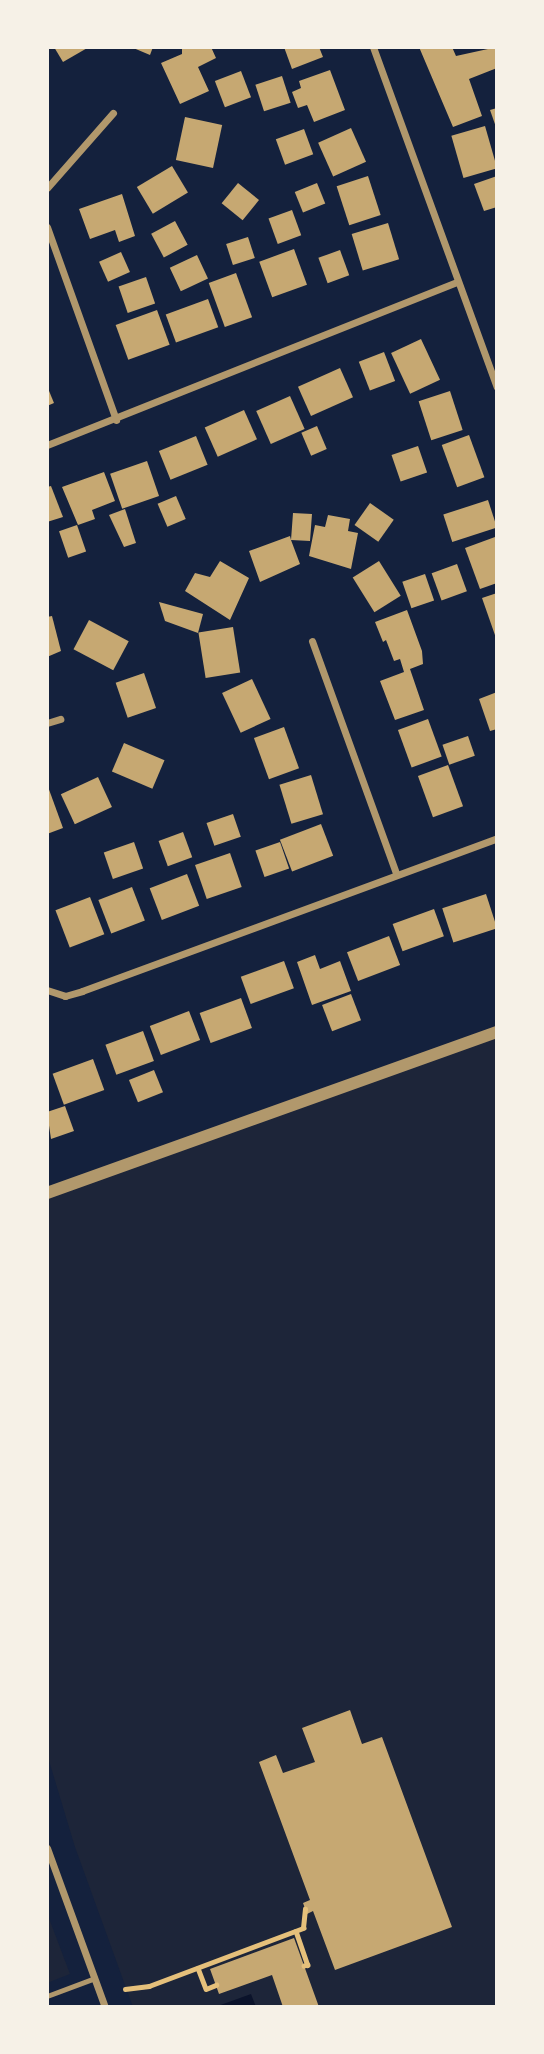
<!DOCTYPE html>
<style>
body{margin:0}
#map{position:relative;width:544px;height:2054px;overflow:hidden;background:#14213d;font-family:"Work Sans",sans-serif}
div>[style]{position:absolute}
[style*='--x']{left:calc(var(--x)*1px);top:calc(var(--y)*1px);width:calc(var(--w)*1px);rotate:calc(var(--a)*1deg)}
.green>*{inset:0;background:#1d2539}
.water>*{inset:0;background:#0b132b}
.building>*{inset:0;background:#c6a872;transform-origin:0 0}
.path>*{height:4.5px;margin:-2.25px;padding:0 2.25px;transform-origin:2.25px;border-radius:2.25px;background:#e5c07b}
.service>*{height:5px;margin:-2.5px;padding:0 2.5px;transform-origin:2.5px;border-radius:2.5px;background:#b1986c}
.minor>*{height:7px;margin:-3.5px;padding:0 3.5px;transform-origin:3.5px;border-radius:3.5px;background:#b1986c}
.tertiary>*{height:12px;margin:-6px;padding:0 6px;transform-origin:6px;border-radius:6px;background:#b1986c}
span{translate:-50% -50%;white-space:nowrap;text-align:center;line-height:1.15;-webkit-text-stroke:7px #f6f1e7;paint-order:stroke}
.frame{position:absolute;inset:0;border:49px solid #f6f1e7;pointer-events:none}
</style>
<div id="map">
<div class="green">
<i style="clip-path:polygon(497px 1032px,497px 2007px,133px 2007px,75px 1847px,47px 1754px,47px 1193px)"></i>
<i style="clip-path:polygon(47px 1913px,70px 1974px,47px 1983px)"></i>
</div>
<div class="water">
<i style="clip-path:polygon(251px 1994px,256px 2007px,215px 2007px)"></i>
</div>
<div class="building">
<i style="clip-path:polygon(54px 47px,89px 47px,63px 62px)"></i>
<i style="clip-path:polygon(131px 47px,153px 47px,150px 55px)"></i>
<i style="clip-path:polygon(182px 47px,211px 47px,216px 58px,198px 67px,209px 91px,180px 104px,161px 63px,182px 54px)"></i>
<i style="clip-path:polygon(284px 47px,319px 47px,323px 57px,292px 69px)"></i>
<i style="clip-path:polygon(419px 47px,452px 47px,456px 56px,497px 47px,497px 68px,469px 79px,482px 116px,453px 127px)"></i>
<i style="clip-path:polygon(330px 70px,345px 110px,314px 122px,307px 105px,298px 108px,292px 92px,301px 88px,299px 81px)"></i>
<i style="left:241px;top:71px;width:28px;height:28px;rotate:69deg"></i>
<i style="left:282px;top:76px;width:28px;height:28px;rotate:72deg"></i>
<i style="clip-path:polygon(497px 108px,497px 127px,496px 127px,490px 110px)"></i>
<i style="left:185px;top:117px;width:38px;height:44px;rotate:12deg"></i>
<i style="left:485px;top:126px;width:44px;height:35px;rotate:74deg"></i>
<i style="left:351px;top:128px;width:37px;height:36px;rotate:66deg"></i>
<i style="left:304px;top:129px;width:27px;height:30px;rotate:70deg"></i>
<i style="left:172px;top:166px;width:31px;height:41px;rotate:59deg"></i>
<i style="left:368px;top:176px;width:41px;height:33px;rotate:72deg"></i>
<i style="clip-path:polygon(497px 176px,497px 207px,484px 211px,474px 184px)"></i>
<i style="left:238px;top:183px;width:27px;height:26px;rotate:39deg"></i>
<i style="left:317px;top:183px;width:22px;height:24px;rotate:68deg"></i>
<i style="clip-path:polygon(122px 194px,135px 236px,119px 242px,115px 230px,90px 239px,79px 209px)"></i>
<i style="left:292px;top:210px;width:27px;height:25px;rotate:70deg"></i>
<i style="left:175px;top:221px;width:27px;height:27px;rotate:62deg"></i>
<i style="left:388px;top:223px;width:38px;height:38px;rotate:73deg"></i>
<i style="left:248px;top:237px;width:22px;height:23px;rotate:72deg"></i>
<i style="left:294px;top:249px;width:38px;height:37px;rotate:70deg"></i>
<i style="left:340px;top:250px;width:27px;height:23px;rotate:70deg"></i>
<i style="left:121px;top:252px;width:22px;height:24px;rotate:66deg"></i>
<i style="left:197px;top:255px;width:26px;height:30px;rotate:65deg"></i>
<i style="left:236px;top:273px;width:47px;height:29px;rotate:70deg"></i>
<i style="left:146px;top:277px;width:28px;height:29px;rotate:71deg"></i>
<i style="left:208px;top:299px;width:30px;height:45px;rotate:70deg"></i>
<i style="left:157px;top:310px;width:37px;height:44px;rotate:70deg"></i>
<i style="left:421px;top:339px;width:45px;height:33px;rotate:65deg"></i>
<i style="left:384px;top:352px;width:31px;height:27px;rotate:69deg"></i>
<i style="left:340px;top:368px;width:32px;height:46px;rotate:66deg"></i>
<i style="clip-path:polygon(47px 386px,54px 403px,47px 406px)"></i>
<i style="left:450px;top:391px;width:41px;height:33px;rotate:72deg"></i>
<i style="left:290px;top:396px;width:36px;height:37px;rotate:66deg"></i>
<i style="left:244px;top:410px;width:32px;height:43px;rotate:66deg"></i>
<i style="left:317px;top:426px;width:25px;height:17px;rotate:67deg"></i>
<i style="left:469px;top:435px;width:45px;height:29px;rotate:70deg"></i>
<i style="left:196px;top:436px;width:31px;height:40px;rotate:68deg"></i>
<i style="left:418px;top:446px;width:28px;height:28px;rotate:71deg"></i>
<i style="left:147px;top:461px;width:37px;height:39px;rotate:71deg"></i>
<i style="clip-path:polygon(104px 472px,115px 501px,92px 510px,95px 519px,78px 525px,62px 487px)"></i>
<i style="clip-path:polygon(51px 486px,63px 517px,47px 522px,47px 487px)"></i>
<i style="left:176px;top:496px;width:25px;height:20px;rotate:67deg"></i>
<i style="left:488px;top:500px;width:29px;height:47px;rotate:72deg"></i>
<i style="left:370px;top:503px;width:29px;height:27px;rotate:35deg"></i>
<i style="clip-path:polygon(125px 509px,136px 543px,124px 547px,109px 515px)"></i>
<i style="clip-path:polygon(293px 513px,312px 514px,310px 541px,291px 540px,300px 564px,260px 582px,249px 551px,290px 536px,291px 540px)"></i>
<i style="clip-path:polygon(328px 515px,350px 519px,348px 531px,358px 533px,351px 569px,309px 556px,315px 525px,325px 527px)"></i>
<i style="left:77px;top:525px;width:28px;height:19px;rotate:71deg"></i>
<i style="clip-path:polygon(495px 537px,497px 583px,480px 589px,465px 548px)"></i>
<i style="clip-path:polygon(220px 561px,249px 578px,230px 620px,185px 591px,195px 573px,210px 577px)"></i>
<i style="left:379px;top:561px;width:41px;height:31px;rotate:58deg"></i>
<i style="left:457px;top:564px;width:29px;height:27px;rotate:70deg"></i>
<i style="left:425px;top:574px;width:28px;height:24px;rotate:71deg"></i>
<i style="clip-path:polygon(497px 593px,497px 638px,496px 638px,482px 598px)"></i>
<i style="clip-path:polygon(159px 602px,203px 614px,198px 633px,165px 621px)"></i>
<i style="clip-path:polygon(407px 610px,422px 651px,423px 664px,410px 669px,424px 710px,395px 720px,380px 681px,404px 672px,400px 659px,394px 661px,386px 640px,383px 642px,375px 622px)"></i>
<i style="clip-path:polygon(52px 616px,61px 651px,47px 657px,47px 617px)"></i>
<i style="left:89px;top:620px;width:45px;height:33px;rotate:28deg"></i>
<i style="left:233px;top:627px;width:46px;height:35px;rotate:81deg"></i>
<i style="left:144px;top:673px;width:37px;height:30px;rotate:71deg"></i>
<i style="left:252px;top:679px;width:44px;height:33px;rotate:65deg"></i>
<i style="clip-path:polygon(497px 692px,497px 729px,490px 731px,479px 699px)"></i>
<i style="left:428px;top:719px;width:40px;height:32px;rotate:70deg"></i>
<i style="left:284px;top:727px;width:44px;height:32px;rotate:70deg"></i>
<i style="left:468px;top:736px;width:21px;height:27px;rotate:71deg"></i>
<i style="left:124px;top:743px;width:44px;height:31px;rotate:23deg"></i>
<i style="left:448px;top:765px;width:44px;height:32px;rotate:70deg"></i>
<i style="left:311px;top:775px;width:41px;height:33px;rotate:73deg"></i>
<i style="left:98px;top:777px;width:33px;height:41px;rotate:65deg"></i>
<i style="clip-path:polygon(47px 784px,63px 828px,47px 834px)"></i>
<i style="left:233px;top:814px;width:24px;height:28px;rotate:71deg"></i>
<i style="left:321px;top:824px;width:34px;height:44px;rotate:69deg"></i>
<i style="left:183px;top:832px;width:27px;height:26px;rotate:70deg"></i>
<i style="left:134px;top:842px;width:28px;height:32px;rotate:71deg"></i>
<i style="left:280px;top:842px;width:28px;height:26px;rotate:71deg"></i>
<i style="left:230px;top:853px;width:36px;height:37px;rotate:71deg"></i>
<i style="left:187px;top:874px;width:34px;height:40px;rotate:69deg"></i>
<i style="left:132px;top:887px;width:36px;height:36px;rotate:69deg"></i>
<i style="left:486px;top:894px;width:36px;height:46px;rotate:72deg"></i>
<i style="left:90px;top:897px;width:40px;height:37px;rotate:69deg"></i>
<i style="left:434px;top:909px;width:29px;height:44px;rotate:70deg"></i>
<i style="left:389px;top:936px;width:31px;height:45px;rotate:69deg"></i>
<i style="clip-path:polygon(315px 955px,320px 969px,340px 961px,351px 991px,312px 1005px,297px 962px)"></i>
<i style="left:284px;top:961px;width:29px;height:46px;rotate:70deg"></i>
<i style="left:351px;top:994px;width:28px;height:31px;rotate:69deg"></i>
<i style="left:241px;top:998px;width:32px;height:44px;rotate:70deg"></i>
<i style="left:189px;top:1011px;width:31px;height:42px;rotate:69deg"></i>
<i style="left:143px;top:1031px;width:32px;height:40px;rotate:70deg"></i>
<i style="left:93px;top:1059px;width:33px;height:43px;rotate:70deg"></i>
<i style="left:154px;top:1070px;width:24px;height:27px;rotate:68deg"></i>
<i style="clip-path:polygon(65px 1106px,74px 1131px,51px 1139px,47px 1112px)"></i>
<i style="clip-path:polygon(350px 1710px,362px 1744px,382px 1737px,452px 1927px,335px 1970px,313px 1911px,307px 1914px,303px 1903px,310px 1900px,259px 1762px,276px 1755px,283px 1773px,315px 1762px,302px 1728px)"></i>
<i style="clip-path:polygon(294px 1938px,319px 2007px,283px 2007px,272px 1975px,219px 1994px,210px 1969px)"></i>
</div>
<div class="path">
<i style="--x:296;--y:1931;--w:36;--a:71"></i>
<i style="--x:308;--y:1965;--w:4;--a:166"></i>
<i style="--x:198;--y:1968;--w:22;--a:69"></i>
<i style="--x:206;--y:1989;--w:11;--a:-22"></i>
<i style="--x:125;--y:1989;--w:24;--a:-7"></i>
<i style="--x:149;--y:1986;--w:165;--a:-20.6"></i>
<i style="--x:303;--y:1928;--w:19;--a:-84"></i>
</div>
<div class="service">
<i style="--x:47;--y:1996;--w:51;--a:-20.6"></i>
</div>
<div class="minor">
<i style="--x:373;--y:47;--w:362;--a:70"></i>
<i style="--x:47;--y:188;--w:100;--a:-48.7"></i>
<i style="--x:47;--y:227;--w:205;--a:70.3"></i>
<i style="--x:47;--y:445;--w:441;--a:-21.7"></i>
<i style="--x:312;--y:641;--w:247;--a:70.1"></i>
<i style="--x:47;--y:723;--w:14;--a:-17"></i>
<i style="--x:47;--y:990;--w:19;--a:18"></i>
<i style="--x:65;--y:996;--w:18;--a:-16"></i>
<i style="--x:82;--y:991;--w:442;--a:-20.2"></i>
<i style="--x:47;--y:1848;--w:169;--a:70"></i>
</div>
<div class="tertiary">
<i style="--x:47;--y:1193;--w:478;--a:-19.7"></i>
</div>
<div class="frame"></div>
</div>
